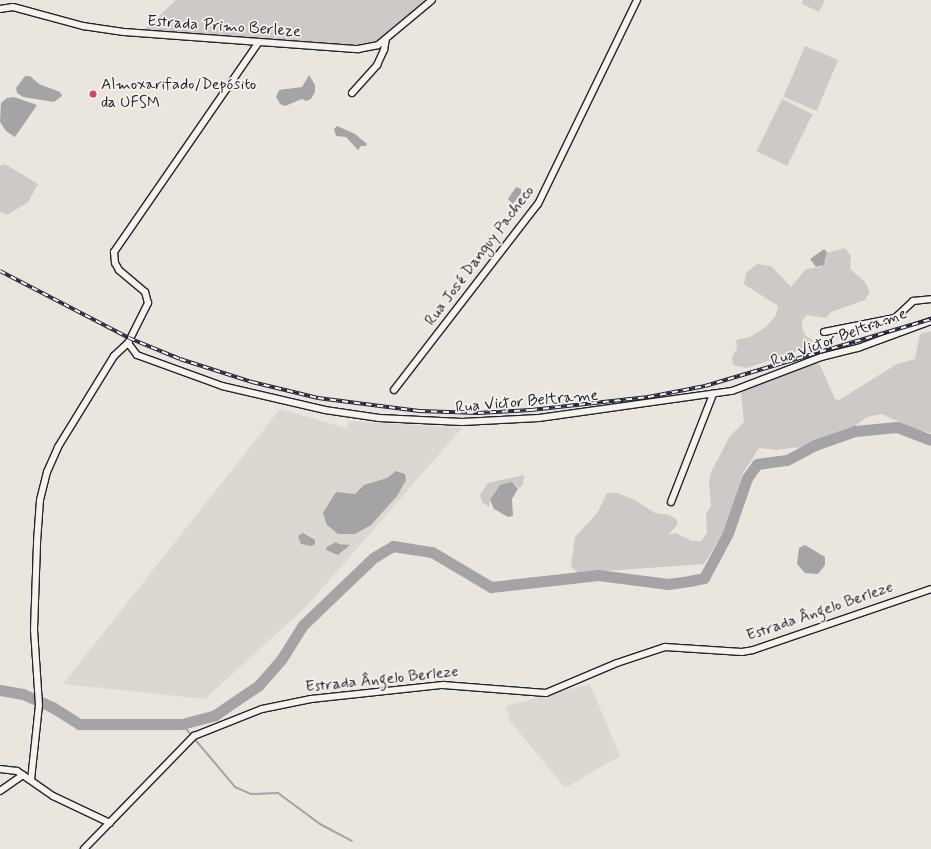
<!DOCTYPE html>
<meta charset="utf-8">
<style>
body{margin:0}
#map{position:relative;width:931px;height:849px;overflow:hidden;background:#eae6de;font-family:Mynerve,sans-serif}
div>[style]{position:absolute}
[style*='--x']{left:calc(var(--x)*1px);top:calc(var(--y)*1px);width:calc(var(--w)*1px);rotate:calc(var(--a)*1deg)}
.built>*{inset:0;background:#dbd8d2}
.green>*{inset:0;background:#cdc9c6;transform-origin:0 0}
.water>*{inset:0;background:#a6a3a6}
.stream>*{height:2px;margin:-1px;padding:0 1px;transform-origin:1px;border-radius:1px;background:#a6a3a6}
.river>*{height:11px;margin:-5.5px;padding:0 5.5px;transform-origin:5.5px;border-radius:5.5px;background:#a6a3a6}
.roads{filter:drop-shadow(1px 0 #22223b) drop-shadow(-1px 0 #22223b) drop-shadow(0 1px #22223b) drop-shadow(0 -1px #22223b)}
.minor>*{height:6px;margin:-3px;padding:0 3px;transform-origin:3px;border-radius:3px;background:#f7f3e8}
.rail>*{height:3.5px;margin-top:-1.75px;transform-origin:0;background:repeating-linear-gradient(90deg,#f7f3e8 0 6px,#22223b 0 12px);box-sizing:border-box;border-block:1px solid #22223b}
.dots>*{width:11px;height:11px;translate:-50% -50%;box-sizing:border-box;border:2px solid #f7f3e8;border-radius:50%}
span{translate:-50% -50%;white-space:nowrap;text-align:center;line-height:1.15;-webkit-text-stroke:3.5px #f7f3e8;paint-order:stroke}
.street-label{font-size:16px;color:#22223b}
.poi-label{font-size:16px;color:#22223b}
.left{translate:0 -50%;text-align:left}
</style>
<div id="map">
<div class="built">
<i style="clip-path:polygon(280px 409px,347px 428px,348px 421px,462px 428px,306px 607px,205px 699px,63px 684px)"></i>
<i style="clip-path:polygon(590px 684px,620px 756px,565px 788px,510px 721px,506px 706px)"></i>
</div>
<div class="green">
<i style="clip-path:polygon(176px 0,429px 0,379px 41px,368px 46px,143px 31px)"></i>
<i style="clip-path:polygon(803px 0,825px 0,819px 12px,802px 4px)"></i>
<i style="left:805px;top:46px;width:36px;height:55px;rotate:23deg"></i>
<i style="left:782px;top:99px;width:34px;height:58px;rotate:26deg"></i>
<i style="clip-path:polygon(5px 164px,38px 184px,28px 202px,7px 215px,0 212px,0 166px)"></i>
<i style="clip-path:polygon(845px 248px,851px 256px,850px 269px,865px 282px,870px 292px,865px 300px,831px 312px,826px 318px,807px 315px,802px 320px,802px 328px,806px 336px,813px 340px,809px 347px,747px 368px,733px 365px,732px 357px,737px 348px,736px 340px,750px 337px,766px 327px,776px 315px,778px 306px,744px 284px,746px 273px,757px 264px,771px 266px,791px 287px,806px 269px,821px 267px,826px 261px,826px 253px)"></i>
<i style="clip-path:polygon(931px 331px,931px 433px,914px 429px,882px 414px,867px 417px,852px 428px,801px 447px,776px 450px,759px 448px,743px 473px,726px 527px,704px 564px,578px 573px,571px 566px,575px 537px,598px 512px,607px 493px,617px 493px,635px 500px,655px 513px,669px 515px,677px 520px,677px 525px,668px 535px,676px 533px,692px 541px,701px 541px,707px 533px,706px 514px,711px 506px,709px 482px,711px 472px,730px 436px,744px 422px,741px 393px,747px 388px,816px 363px,820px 365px,835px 399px,839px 400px,897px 364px,915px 359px,920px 334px)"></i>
<i style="clip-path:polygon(524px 475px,523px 484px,518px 489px,516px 484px,490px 500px,489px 507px,482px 502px,480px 495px,488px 483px)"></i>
</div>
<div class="water">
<i style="clip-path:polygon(309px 75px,315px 85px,315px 92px,311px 99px,306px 101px,302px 99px,285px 106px,280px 104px,276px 97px,279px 90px,302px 87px)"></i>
<i style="clip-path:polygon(25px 76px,30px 76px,39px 84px,60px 92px,62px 96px,54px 102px,23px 97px,17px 93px,16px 88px)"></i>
<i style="clip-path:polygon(14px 97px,37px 105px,15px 137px,6px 131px,0 122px,1px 103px,7px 98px)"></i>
<i style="clip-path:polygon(337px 126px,355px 134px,367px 144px,366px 146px,361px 146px,358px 150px,346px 137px,336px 136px,334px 129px)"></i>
<i style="clip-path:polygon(516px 187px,521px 189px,521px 193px,513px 204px,508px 199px)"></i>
<i style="clip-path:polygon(824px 249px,827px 252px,824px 265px,816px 267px,810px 259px)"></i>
<i style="clip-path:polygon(396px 471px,405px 474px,406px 480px,397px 496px,371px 525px,355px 534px,338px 534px,327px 525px,323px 513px,336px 492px,355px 494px,364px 485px,387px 478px)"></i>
<i style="clip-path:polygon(512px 482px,518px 489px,512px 499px,513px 516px,508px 517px,494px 509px,490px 500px,500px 485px)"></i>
<i style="clip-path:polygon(303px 533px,315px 540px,315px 544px,312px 546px,301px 544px,298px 536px)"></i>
<i style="clip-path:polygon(336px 542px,339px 544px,350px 545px,338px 555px,326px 550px,327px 547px)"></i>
<i style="clip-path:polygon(805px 545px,825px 557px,825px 565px,818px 574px,805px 573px,797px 564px,799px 548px)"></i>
</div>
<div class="stream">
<i style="--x:182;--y:724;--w:82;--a:49.9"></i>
<i style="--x:235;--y:787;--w:17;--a:24"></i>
<i style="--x:251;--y:794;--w:27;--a:-2"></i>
<i style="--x:278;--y:793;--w:52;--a:36.4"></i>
<i style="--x:320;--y:824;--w:36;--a:28"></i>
</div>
<div class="river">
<i style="--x:0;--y:690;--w:23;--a:10"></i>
<i style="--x:23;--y:694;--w:32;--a:24"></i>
<i style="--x:52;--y:707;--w:32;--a:32"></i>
<i style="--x:79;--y:724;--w:103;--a:0"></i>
<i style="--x:182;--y:724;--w:34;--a:-15"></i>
<i style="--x:215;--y:715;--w:53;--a:-34.3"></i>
<i style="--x:259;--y:685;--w:33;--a:-49"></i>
<i style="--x:281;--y:660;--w:40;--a:-58"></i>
<i style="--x:302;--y:626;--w:98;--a:-43.8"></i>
<i style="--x:373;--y:558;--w:23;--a:-31"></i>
<i style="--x:393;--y:546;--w:39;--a:9"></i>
<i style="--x:432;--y:552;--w:69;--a:30.7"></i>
<i style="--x:491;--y:587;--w:108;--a:-6.4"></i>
<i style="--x:598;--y:575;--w:71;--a:7.3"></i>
<i style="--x:668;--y:584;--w:21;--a:-8"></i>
<i style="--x:689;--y:581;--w:15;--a:-11"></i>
<i style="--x:704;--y:578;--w:51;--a:-61.9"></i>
<i style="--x:728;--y:533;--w:58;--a:-70.9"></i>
<i style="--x:747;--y:478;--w:17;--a:-54"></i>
<i style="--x:757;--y:464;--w:30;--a:-8"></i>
<i style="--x:787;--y:460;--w:32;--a:-28"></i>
<i style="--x:815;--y:445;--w:42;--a:-19.3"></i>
<i style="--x:855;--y:431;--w:42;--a:-5.4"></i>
<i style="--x:897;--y:427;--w:36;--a:21"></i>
</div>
<div class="roads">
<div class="minor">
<i style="--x:0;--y:9;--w:13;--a:-9"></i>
<i style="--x:13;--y:7;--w:73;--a:15.2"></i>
<i style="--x:83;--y:26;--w:41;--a:8.3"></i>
<i style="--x:124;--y:32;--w:235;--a:4.2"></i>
<i style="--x:358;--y:49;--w:20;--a:-11"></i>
<i style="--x:378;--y:45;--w:70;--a:-39.8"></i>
<i style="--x:352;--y:93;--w:38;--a:-48"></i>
<i style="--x:377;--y:65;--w:17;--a:-65"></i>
<i style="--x:384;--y:50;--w:11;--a:-80"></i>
<i style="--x:824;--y:332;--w:72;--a:-11.2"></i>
<i style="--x:895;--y:318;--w:25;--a:-43"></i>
<i style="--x:913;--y:301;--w:18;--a:-6"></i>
<i style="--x:128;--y:343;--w:15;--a:53"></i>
<i style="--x:137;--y:355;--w:90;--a:20"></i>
<i style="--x:222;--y:386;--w:106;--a:13.1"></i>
<i style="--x:325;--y:410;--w:55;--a:8.4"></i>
<i style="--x:379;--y:418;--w:83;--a:2.8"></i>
<i style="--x:462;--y:422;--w:77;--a:-3"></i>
<i style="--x:539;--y:418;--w:195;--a:-8"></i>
<i style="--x:732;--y:391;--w:95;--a:-20.9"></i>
<i style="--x:821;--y:357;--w:38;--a:-14"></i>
<i style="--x:858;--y:348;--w:78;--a:-20.3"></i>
<i style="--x:394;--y:390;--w:235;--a:-52.3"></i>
<i style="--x:538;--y:204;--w:227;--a:-64.1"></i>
<i style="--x:671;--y:502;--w:116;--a:-68.7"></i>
<i style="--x:0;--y:769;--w:17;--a:7"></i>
<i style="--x:17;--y:771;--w:44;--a:34.8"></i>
<i style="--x:53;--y:796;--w:63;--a:25.3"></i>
<i style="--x:31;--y:780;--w:75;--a:-83.9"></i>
<i style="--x:39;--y:705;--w:75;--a:-93.8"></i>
<i style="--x:34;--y:630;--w:88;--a:-88"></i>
<i style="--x:37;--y:542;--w:42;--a:-85.9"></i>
<i style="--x:40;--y:500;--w:29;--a:-76"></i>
<i style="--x:47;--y:472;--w:27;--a:-66"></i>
<i style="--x:58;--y:447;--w:107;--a:-58.4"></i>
<i style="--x:114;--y:356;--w:19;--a:-43"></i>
<i style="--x:128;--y:343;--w:45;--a:-63.4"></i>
<i style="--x:148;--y:303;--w:11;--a:-105"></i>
<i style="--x:145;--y:292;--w:34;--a:-140"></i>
<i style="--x:119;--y:270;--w:8;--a:-120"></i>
<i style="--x:115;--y:263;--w:11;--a:-95"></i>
<i style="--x:114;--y:252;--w:255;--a:-55.4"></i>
<i style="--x:0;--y:791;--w:28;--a:-35"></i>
<i style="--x:84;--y:849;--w:158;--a:-45.8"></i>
<i style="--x:194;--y:736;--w:73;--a:-21.7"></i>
<i style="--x:262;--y:709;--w:50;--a:-11.5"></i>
<i style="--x:311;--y:699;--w:133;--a:-6.1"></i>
<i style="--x:443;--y:685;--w:103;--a:4.4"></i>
<i style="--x:546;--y:693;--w:77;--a:-22.9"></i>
<i style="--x:617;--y:663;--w:51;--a:-18.4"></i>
<i style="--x:665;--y:647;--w:77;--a:3.7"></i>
<i style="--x:742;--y:652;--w:11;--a:-10"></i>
<i style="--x:753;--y:650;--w:188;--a:-18.9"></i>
</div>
</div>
<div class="rail">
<i style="--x:0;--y:271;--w:145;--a:27.4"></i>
<i style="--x:129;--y:338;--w:55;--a:22.4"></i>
<i style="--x:180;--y:359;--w:76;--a:17.7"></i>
<i style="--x:252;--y:382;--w:68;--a:13.6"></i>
<i style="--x:318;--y:398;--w:102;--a:7.3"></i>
<i style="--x:419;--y:411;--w:59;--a:1.9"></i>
<i style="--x:478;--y:413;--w:53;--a:-3.2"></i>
<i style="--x:531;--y:410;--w:118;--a:-6.3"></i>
<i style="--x:648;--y:397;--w:58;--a:-10.9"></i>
<i style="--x:705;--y:386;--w:236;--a:-16.5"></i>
</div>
<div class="dots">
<i style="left:93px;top:94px;background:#d1495b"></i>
</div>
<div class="street-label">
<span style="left:224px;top:27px;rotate:4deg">Estrada Primo Berleze</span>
<span style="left:480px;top:256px;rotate:-53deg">Rua José Danguy Pacheco</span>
<span style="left:839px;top:338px;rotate:-20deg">Rua Victor Beltrame</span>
<span style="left:527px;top:402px;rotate:-5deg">Rua Victor Beltrame</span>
<span style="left:820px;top:612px;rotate:-19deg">Estrada Ângelo Berleze</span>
<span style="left:382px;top:680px;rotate:-6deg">Estrada Ângelo Berleze</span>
</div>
<div class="poi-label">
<span class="left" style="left:101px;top:94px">Almoxarifado/Depósito<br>da UFSM</span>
</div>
</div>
